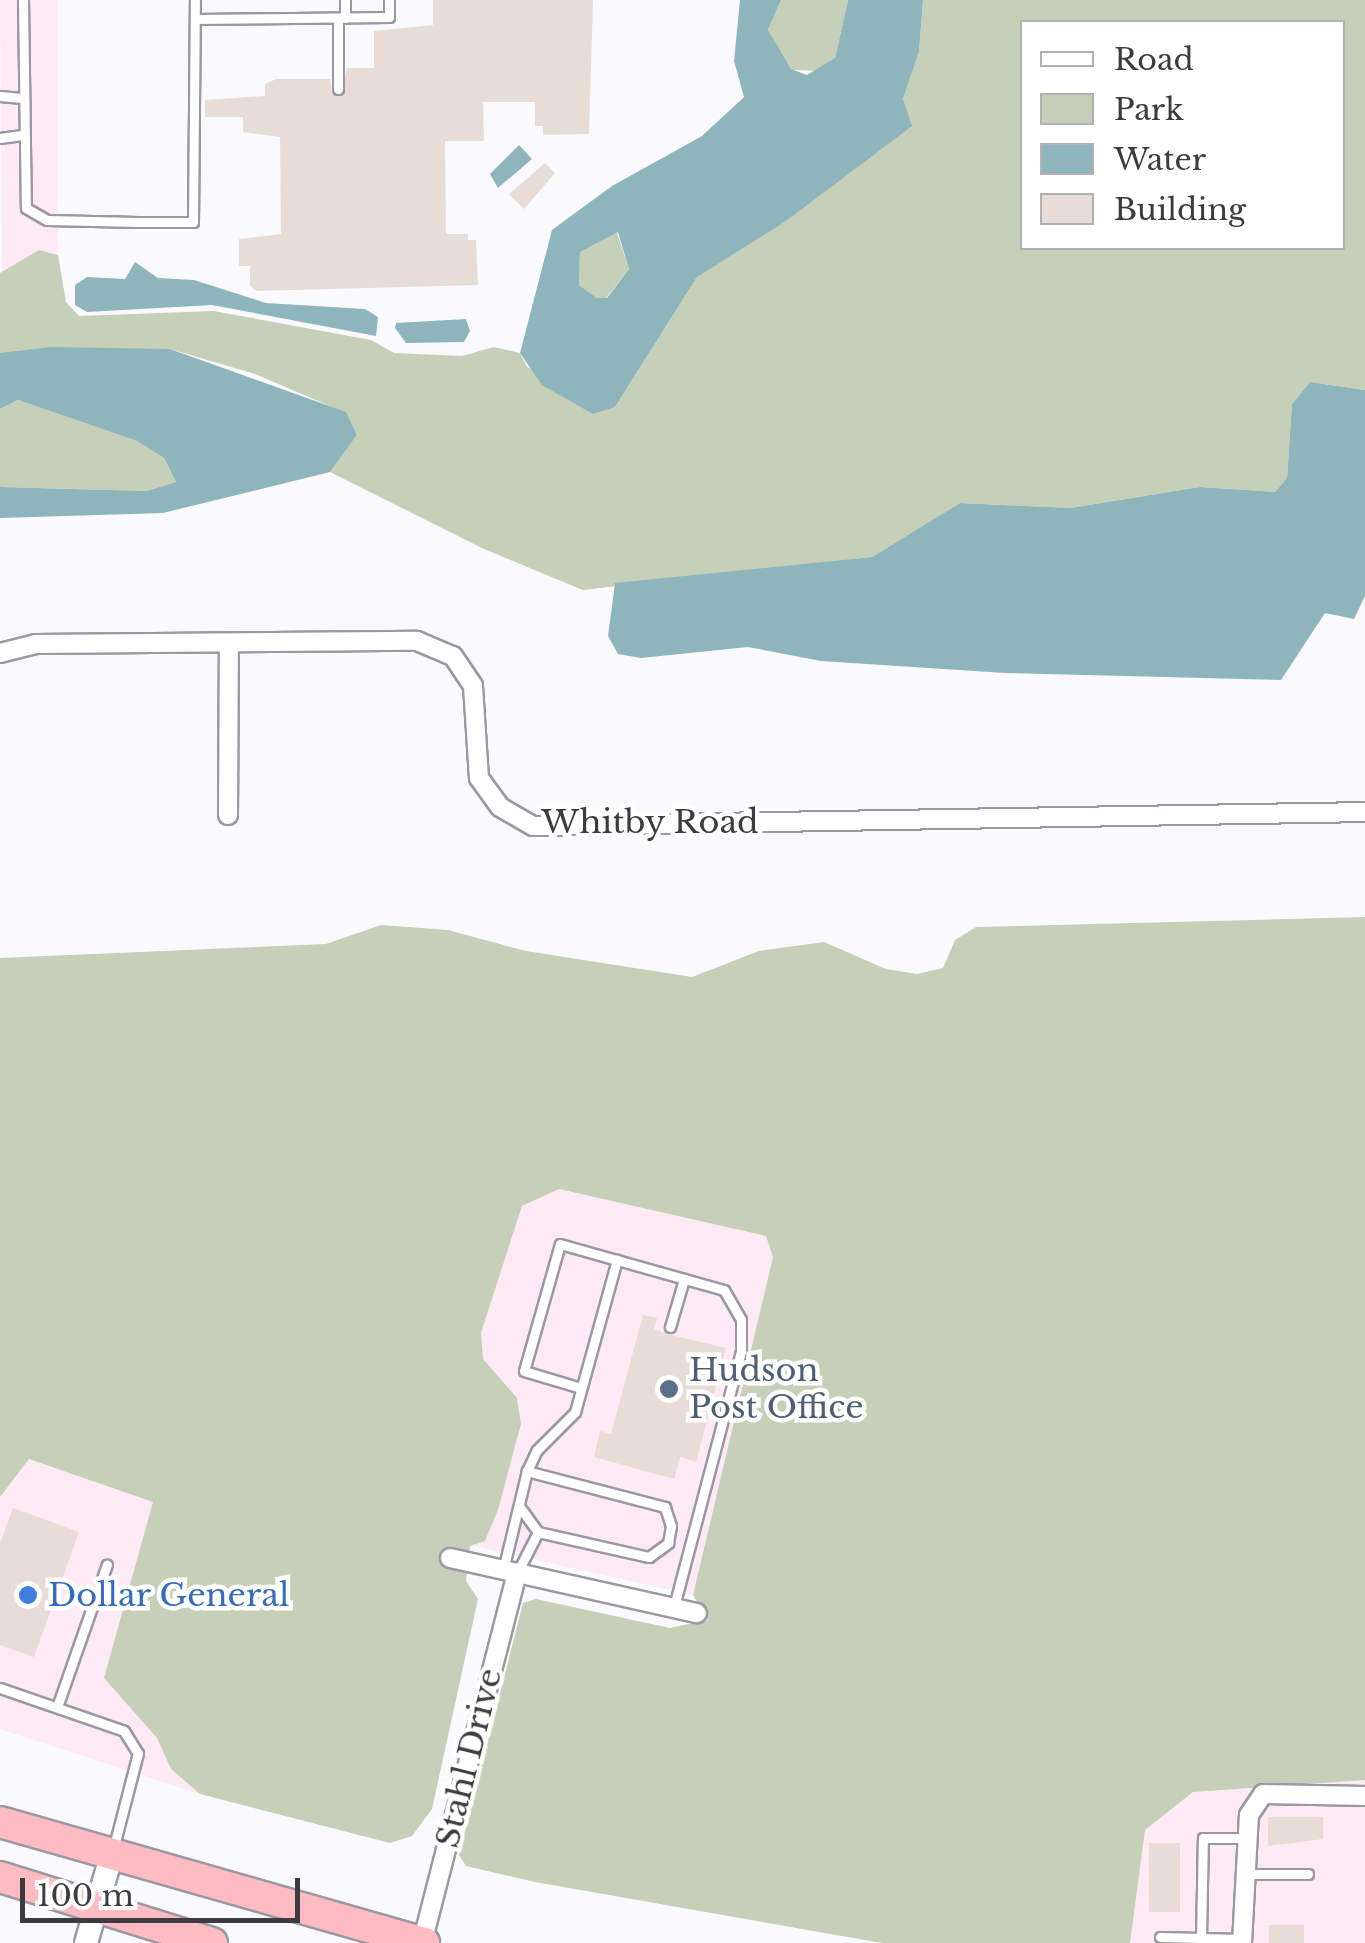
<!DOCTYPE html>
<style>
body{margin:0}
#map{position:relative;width:1365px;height:1943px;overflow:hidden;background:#faf9fe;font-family:"Libre Baskerville",serif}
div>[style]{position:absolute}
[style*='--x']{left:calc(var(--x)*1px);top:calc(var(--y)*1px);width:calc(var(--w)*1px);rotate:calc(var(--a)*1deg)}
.commercial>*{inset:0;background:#fdeaf4}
.green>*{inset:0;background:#c6cfb8}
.water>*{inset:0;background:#8eb5bc}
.building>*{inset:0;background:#e8dcd6;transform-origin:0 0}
.roads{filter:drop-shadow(2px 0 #9a98a2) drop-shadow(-2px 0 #9a98a2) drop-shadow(0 2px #9a98a2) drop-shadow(0 -2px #9a98a2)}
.service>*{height:9px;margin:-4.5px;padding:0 4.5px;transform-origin:4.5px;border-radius:4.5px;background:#fff}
.minor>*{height:18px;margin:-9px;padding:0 9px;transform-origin:9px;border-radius:9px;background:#fff}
.tertiary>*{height:22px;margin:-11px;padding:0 11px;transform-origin:11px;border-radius:11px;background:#fff}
.trunk>*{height:30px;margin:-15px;padding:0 15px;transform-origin:15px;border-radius:15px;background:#febcc2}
.dots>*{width:28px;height:28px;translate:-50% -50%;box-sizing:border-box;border:5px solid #fff;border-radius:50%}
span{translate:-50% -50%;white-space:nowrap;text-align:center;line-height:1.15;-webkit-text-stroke:9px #fff;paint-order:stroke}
.street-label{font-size:32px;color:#3c3c40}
.service-label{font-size:32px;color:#4e5e75}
.left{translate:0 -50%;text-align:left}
.shop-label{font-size:32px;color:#366cbe}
.legend{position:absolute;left:1020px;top:20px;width:325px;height:230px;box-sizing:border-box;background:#fff;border:2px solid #b1b1b3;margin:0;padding:12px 18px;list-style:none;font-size:30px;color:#3c3c40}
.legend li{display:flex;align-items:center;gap:20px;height:50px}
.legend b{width:50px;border:2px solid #b1b1b3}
.scale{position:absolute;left:20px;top:1878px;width:280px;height:45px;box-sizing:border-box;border:5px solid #3c3c40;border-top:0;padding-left:12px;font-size:30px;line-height:35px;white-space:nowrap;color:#3c3c40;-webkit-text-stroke:8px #fff;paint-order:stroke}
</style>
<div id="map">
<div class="commercial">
<i style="clip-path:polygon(0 0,58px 0,58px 255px,39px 250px,2px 273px)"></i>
<i style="clip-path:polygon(558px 1189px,766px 1236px,773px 1257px,693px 1595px,470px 1545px,485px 1541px,498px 1510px,521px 1424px,483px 1359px,481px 1333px,522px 1206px)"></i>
<i style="clip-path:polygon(29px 1459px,154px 1502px,104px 1678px,157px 1738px,171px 1769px,200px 1794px,0 1729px,0 1497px)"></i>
<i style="clip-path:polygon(1365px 1780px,1365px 1943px,1130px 1943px,1145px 1830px,1193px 1792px)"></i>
</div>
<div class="green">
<i style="clip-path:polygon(781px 0,848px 0,835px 58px,822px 71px,792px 70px,775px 49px,768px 30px)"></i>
<i style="clip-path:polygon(evenodd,923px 0,1365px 0,1365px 390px,1310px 382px,1292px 404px,1287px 478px,1275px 492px,1200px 487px,1070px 508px,960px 503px,872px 557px,583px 590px,484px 549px,330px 472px,357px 435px,346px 413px,255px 374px,170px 349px,0 353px,0 273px,39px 250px,58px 255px,66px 302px,79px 316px,214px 311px,371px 340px,394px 353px,462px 356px,494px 347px,520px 353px,527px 367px,615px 407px,697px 277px,836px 181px,903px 99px,919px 52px,923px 0,1022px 22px,1342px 22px,1342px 248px,1022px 248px,1022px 22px)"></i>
<i style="clip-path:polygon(617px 232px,629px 269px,606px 298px,597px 298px,579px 285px,580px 252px)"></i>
<i style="clip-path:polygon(18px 400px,137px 441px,164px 458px,176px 482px,146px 491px,0 487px,0 409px)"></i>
<i style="clip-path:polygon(1365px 917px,1365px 1780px,1193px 1792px,1145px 1830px,1130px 1943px,882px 1943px,535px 1882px,466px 1866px,459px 1855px,523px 1603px,536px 1599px,670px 1628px,708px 1620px,693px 1595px,773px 1257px,766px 1236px,559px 1189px,522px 1206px,481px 1333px,483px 1359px,517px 1398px,521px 1424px,498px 1510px,485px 1541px,470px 1546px,466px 1581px,478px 1599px,432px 1809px,412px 1836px,390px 1843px,200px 1794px,171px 1769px,157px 1738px,104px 1678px,153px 1502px,29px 1459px,0 1497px,0 958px,326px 944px,381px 925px,448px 930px,526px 951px,692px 977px,759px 951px,824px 942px,886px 969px,917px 974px,943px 968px,955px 940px,976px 927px)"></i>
</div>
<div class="water">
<i style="clip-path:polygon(evenodd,740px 0,781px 0,768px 30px,791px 69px,807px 75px,835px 58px,848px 0,923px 0,919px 52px,903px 99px,912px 126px,786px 221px,697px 277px,615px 407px,593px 414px,542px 385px,520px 353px,552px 230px,612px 186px,702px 136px,744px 97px,734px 61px,740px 0,618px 232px,629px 269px,607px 298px,597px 298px,579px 285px,580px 252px,618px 232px)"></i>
<i style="clip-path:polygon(519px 145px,532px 159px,498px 188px,490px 174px)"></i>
<i style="clip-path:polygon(135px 262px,158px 278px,194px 280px,266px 303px,365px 309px,378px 317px,376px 336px,212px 305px,87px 312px,75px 305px,75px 285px,87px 277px,125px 279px)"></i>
<i style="clip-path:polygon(466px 319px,470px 331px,464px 342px,406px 343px,395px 328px,396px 323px)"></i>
<i style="clip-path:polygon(51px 347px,170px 349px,346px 412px,357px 435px,330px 472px,163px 513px,0 518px,0 487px,146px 491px,176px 482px,164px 458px,137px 441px,18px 400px,0 409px,0 353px)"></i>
<i style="clip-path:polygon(1310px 382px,1365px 390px,1365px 596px,1354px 619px,1325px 613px,1281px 680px,1005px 673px,821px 661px,748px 647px,641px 658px,618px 654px,608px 636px,615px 583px,872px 557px,960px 503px,1070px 508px,1200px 487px,1275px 492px,1287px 478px,1292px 404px)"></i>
</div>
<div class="building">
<i style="clip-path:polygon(433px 0,593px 0,589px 134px,543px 135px,543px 126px,535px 126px,535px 102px,483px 102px,484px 141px,445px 141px,446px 234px,468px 234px,468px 240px,476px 240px,478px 285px,257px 291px,250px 286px,250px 266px,239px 266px,239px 239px,281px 234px,280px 137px,243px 132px,243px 117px,205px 117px,205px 100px,265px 96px,265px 84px,276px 79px,330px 79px,332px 94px,341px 96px,347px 68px,374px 68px,374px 31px,433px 25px)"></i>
<i style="clip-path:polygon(545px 163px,555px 173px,524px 209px,509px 194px)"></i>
<i style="clip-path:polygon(643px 1315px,657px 1318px,654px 1329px,667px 1334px,726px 1348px,696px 1462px,680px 1457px,674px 1479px,594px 1457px,600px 1431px,611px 1434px)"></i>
<i style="clip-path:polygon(13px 1508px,79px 1532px,34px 1657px,0 1645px,0 1544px)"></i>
<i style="clip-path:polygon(1268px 1817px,1323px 1817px,1323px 1839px,1268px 1846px)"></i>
<i style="left:1149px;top:1843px;width:31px;height:69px"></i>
<i style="left:1269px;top:1925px;width:35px;height:18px"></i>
</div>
<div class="roads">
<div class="service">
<i style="--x:23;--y:0;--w:208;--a:89.2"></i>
<i style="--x:26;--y:208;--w:24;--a:30"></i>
<i style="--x:47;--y:220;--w:91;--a:1.3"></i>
<i style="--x:138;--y:222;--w:55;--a:0"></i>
<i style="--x:193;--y:222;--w:222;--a:-89.5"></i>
<i style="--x:345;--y:0;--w:18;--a:90"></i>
<i style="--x:338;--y:18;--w:71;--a:90"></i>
<i style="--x:195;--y:19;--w:194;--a:-0.6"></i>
<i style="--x:389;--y:17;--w:17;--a:-90"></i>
<i style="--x:0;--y:96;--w:22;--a:5"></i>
<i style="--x:0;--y:138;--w:22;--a:-8"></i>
<i style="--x:670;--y:1327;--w:50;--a:-73.7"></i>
<i style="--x:581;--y:1388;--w:59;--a:-163.4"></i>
<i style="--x:524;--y:1371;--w:132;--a:-74.2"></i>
<i style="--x:560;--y:1244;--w:59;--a:15.7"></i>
<i style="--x:519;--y:1506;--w:32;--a:54"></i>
<i style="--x:503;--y:1570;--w:102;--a:-76.4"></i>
<i style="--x:527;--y:1471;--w:23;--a:-65"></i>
<i style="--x:537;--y:1450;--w:54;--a:-45"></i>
<i style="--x:575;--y:1412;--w:158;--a:-74.6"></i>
<i style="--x:617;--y:1260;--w:111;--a:15.7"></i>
<i style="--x:724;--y:1290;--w:34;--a:60"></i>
<i style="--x:741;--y:1320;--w:31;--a:90"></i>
<i style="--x:741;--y:1351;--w:265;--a:104.7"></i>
<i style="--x:517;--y:1573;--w:46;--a:-62.9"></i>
<i style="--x:538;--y:1532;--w:114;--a:12.7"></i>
<i style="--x:649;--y:1557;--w:24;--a:-36"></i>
<i style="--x:668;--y:1543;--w:17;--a:-80"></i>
<i style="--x:671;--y:1526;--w:20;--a:-108"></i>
<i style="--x:665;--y:1507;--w:143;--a:-165.4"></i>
<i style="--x:0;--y:1688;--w:131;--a:19.1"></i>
<i style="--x:124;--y:1731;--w:26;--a:58"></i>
<i style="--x:138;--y:1753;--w:100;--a:104.5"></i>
<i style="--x:57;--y:1707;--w:151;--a:-70.7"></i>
<i style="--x:1246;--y:1874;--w:62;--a:0"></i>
<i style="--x:1160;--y:1937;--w:82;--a:1.4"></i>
<i style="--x:1201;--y:1938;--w:100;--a:-88.9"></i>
<i style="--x:1203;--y:1838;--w:44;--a:0"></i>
</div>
<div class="minor">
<i style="--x:0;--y:653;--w:37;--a:-14"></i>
<i style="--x:36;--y:644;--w:381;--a:-0.5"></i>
<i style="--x:417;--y:641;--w:39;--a:23"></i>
<i style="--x:453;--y:656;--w:36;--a:56"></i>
<i style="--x:473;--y:686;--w:92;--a:86.3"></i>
<i style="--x:479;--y:778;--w:36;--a:54"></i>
<i style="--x:500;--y:807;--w:38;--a:30"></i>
<i style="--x:533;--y:826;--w:832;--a:-0.96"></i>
<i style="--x:228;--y:815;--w:170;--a:-89.7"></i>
<i style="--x:450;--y:1558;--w:253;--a:12.6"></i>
<i style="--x:422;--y:1943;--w:382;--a:-75.6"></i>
<i style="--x:1242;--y:1943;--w:128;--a:-86.9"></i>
<i style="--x:1249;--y:1815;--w:25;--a:-56"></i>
<i style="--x:1263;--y:1794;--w:102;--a:1.1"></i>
</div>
<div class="tertiary">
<i style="--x:86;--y:1943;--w:90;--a:-73.8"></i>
</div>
<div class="trunk">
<i style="--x:0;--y:1822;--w:441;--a:15.9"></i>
<i style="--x:0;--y:1877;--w:222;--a:17.3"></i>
</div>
</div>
<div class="dots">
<i style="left:669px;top:1389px;background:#5c6f8a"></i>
<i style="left:28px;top:1595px;background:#3f7fe0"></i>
</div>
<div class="street-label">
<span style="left:650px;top:822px">Whitby Road</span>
<span style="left:469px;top:1758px;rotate:-76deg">Stahl Drive</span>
</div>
<div class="service-label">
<span class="left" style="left:689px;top:1389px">Hudson<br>Post Office</span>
</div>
<div class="shop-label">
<span class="left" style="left:48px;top:1595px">Dollar General</span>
</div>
<ul class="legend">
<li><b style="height:12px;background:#fff"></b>Road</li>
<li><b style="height:28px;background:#c6cfb8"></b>Park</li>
<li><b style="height:28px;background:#8eb5bc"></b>Water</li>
<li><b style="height:28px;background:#e8dcd6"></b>Building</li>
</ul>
<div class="scale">100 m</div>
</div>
